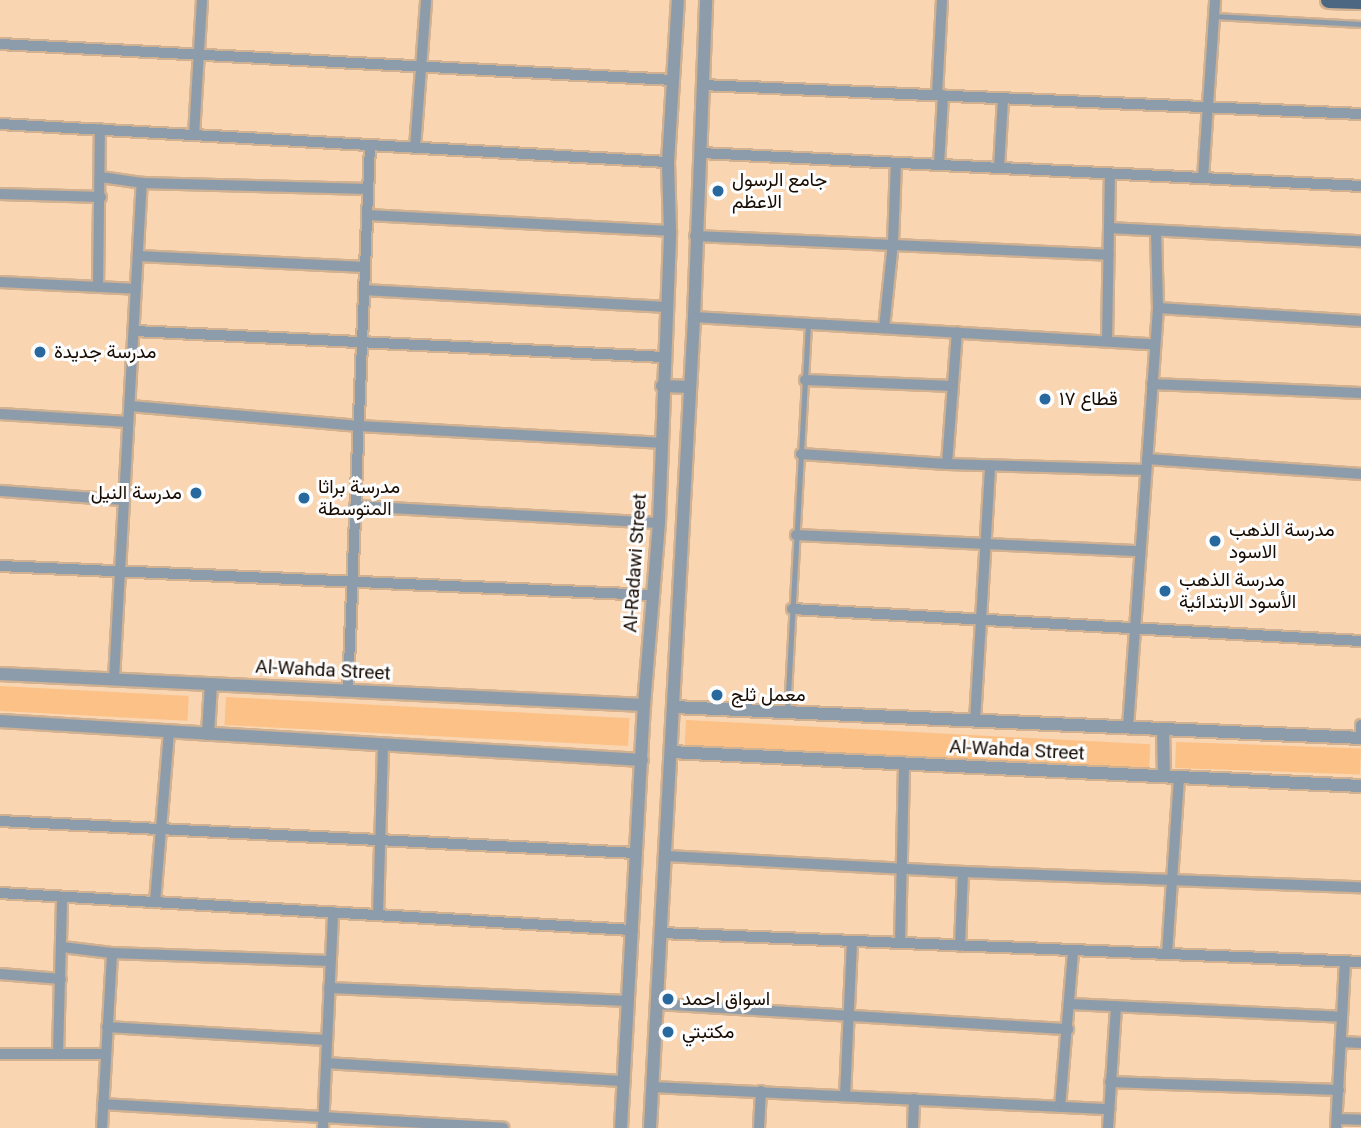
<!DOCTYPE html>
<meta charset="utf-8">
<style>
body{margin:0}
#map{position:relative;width:1361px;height:1128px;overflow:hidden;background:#f9d5b1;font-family:Roboto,Vazirmatn,sans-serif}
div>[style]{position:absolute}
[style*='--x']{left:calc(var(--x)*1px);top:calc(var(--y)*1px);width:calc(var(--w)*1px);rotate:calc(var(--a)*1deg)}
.green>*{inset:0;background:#fbc186;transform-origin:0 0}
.roads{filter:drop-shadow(2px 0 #d0b192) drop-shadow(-2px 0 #d0b192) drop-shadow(0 2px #d0b192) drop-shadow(0 -2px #d0b192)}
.service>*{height:5px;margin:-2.5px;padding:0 2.5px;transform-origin:2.5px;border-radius:2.5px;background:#8d9cab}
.minor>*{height:10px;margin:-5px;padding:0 5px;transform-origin:5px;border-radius:5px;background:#8d9cab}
.tertiary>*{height:12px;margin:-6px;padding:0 6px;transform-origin:6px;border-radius:6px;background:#8d9cab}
.primary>*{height:16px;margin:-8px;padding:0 8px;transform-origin:8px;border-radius:8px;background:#4b6781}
.dots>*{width:19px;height:19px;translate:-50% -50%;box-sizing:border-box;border:4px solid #fdfdfd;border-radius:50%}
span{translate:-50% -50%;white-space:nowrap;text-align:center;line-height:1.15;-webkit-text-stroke:6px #fdfdfd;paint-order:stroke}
.poi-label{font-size:19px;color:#170b02}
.left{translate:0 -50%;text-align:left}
.right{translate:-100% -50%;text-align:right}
.street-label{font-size:19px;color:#170b02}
</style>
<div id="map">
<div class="green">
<i style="left:0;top:686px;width:189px;height:25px;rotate:3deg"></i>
<i style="left:226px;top:697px;width:404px;height:28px;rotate:3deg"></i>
<i style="left:686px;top:720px;width:465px;height:26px;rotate:3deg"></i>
<i style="left:1176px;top:742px;width:185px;height:26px;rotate:2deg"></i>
</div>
<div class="roads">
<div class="service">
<i style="--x:1214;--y:16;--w:147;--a:3.1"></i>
<i style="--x:787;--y:712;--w:389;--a:-86.9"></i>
</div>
<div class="minor">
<i style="--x:0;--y:44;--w:674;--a:3.06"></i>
<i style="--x:702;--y:85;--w:660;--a:2.52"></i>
<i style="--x:937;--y:95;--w:95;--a:-87"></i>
<i style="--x:0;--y:124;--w:669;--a:3.26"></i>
<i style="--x:194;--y:135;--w:135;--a:-86.6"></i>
<i style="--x:415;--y:148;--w:148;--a:-85.7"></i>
<i style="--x:701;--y:153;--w:661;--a:2.86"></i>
<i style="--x:939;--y:165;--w:70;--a:-86.7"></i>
<i style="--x:999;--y:168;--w:70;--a:-86.7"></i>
<i style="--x:101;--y:177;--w:41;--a:8.3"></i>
<i style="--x:142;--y:183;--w:226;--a:1.5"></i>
<i style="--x:1203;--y:178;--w:178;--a:-86.1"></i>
<i style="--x:0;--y:194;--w:101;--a:1.7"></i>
<i style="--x:367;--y:215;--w:303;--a:3"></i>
<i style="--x:1109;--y:228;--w:252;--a:3"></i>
<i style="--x:695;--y:236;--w:414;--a:2.6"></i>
<i style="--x:138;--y:256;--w:227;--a:2.8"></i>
<i style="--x:0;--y:282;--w:136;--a:2.9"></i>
<i style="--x:98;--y:287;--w:158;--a:-89.3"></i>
<i style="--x:364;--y:290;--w:303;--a:3.2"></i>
<i style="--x:1158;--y:308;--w:203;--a:3.7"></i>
<i style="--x:694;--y:317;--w:462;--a:3.4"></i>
<i style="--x:884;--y:328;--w:85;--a:-84"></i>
<i style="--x:893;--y:243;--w:80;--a:-87.9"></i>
<i style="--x:134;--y:331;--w:531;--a:2.81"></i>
<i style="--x:1107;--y:341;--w:167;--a:-89"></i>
<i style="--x:805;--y:380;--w:148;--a:2.3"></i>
<i style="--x:1152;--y:384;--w:209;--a:2.5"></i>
<i style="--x:130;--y:406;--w:230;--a:5"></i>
<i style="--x:359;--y:426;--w:301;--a:3.2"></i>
<i style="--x:0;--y:414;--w:128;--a:3.6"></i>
<i style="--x:801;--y:454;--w:146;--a:3.9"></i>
<i style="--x:947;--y:464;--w:199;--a:1.7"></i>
<i style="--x:1147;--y:459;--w:215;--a:4"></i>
<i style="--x:947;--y:464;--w:132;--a:-85.7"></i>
<i style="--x:0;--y:491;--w:124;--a:4.2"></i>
<i style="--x:355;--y:506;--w:304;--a:3.2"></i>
<i style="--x:796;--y:535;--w:344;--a:2.7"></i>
<i style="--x:0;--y:566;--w:653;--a:2.55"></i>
<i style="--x:792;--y:609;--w:570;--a:3.22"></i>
<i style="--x:114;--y:679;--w:497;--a:-86.8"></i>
<i style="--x:348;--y:690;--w:545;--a:-87.69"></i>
<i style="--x:975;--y:721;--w:256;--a:-86.6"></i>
<i style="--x:1128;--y:727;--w:420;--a:-85.9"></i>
<i style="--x:1158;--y:308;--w:76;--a:-91.5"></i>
<i style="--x:1361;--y:738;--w:13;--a:-90"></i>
<i style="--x:0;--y:821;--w:638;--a:2.88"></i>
<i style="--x:667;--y:856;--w:296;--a:3.1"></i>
<i style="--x:963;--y:872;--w:398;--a:2.2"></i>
<i style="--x:0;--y:893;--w:634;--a:3.35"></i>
<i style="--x:155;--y:902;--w:172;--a:-85.3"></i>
<i style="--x:378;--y:915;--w:171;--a:-88.3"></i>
<i style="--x:661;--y:933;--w:701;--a:2.37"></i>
<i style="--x:900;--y:943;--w:179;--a:-88.7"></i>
<i style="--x:960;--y:946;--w:74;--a:-87.7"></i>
<i style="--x:62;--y:947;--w:50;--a:6.8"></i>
<i style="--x:112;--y:953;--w:218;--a:2.1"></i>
<i style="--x:1167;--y:954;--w:177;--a:-86.1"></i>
<i style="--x:0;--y:974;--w:61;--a:4.7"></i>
<i style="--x:329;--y:988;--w:300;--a:2.5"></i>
<i style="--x:657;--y:1004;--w:412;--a:3.5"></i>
<i style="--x:1070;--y:1004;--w:272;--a:2.7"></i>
<i style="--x:107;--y:1027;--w:219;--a:3.4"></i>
<i style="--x:1341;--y:1042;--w:20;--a:3"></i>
<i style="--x:0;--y:1054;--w:105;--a:0"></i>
<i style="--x:58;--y:1054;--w:157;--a:-88.5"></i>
<i style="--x:326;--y:1063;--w:299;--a:3.5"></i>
<i style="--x:1110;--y:1082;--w:229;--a:2"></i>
<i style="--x:653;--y:1087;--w:457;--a:2.8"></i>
<i style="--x:845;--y:1096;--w:155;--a:-87.4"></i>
<i style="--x:103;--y:1104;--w:401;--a:3.4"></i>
<i style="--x:1060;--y:1107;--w:157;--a:-85.2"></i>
<i style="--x:1337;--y:1119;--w:24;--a:2"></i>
<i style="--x:102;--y:1128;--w:175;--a:-86.7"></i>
<i style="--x:323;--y:1128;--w:216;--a:-87.3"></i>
<i style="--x:759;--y:1128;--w:37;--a:-87"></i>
<i style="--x:913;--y:1128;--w:29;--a:-88"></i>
<i style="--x:1108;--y:1128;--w:122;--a:-86.2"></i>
<i style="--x:1336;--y:1128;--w:167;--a:-86.9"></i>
</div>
<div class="tertiary">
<i style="--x:662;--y:386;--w:28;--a:2"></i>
<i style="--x:0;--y:674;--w:645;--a:2.76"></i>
<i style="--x:674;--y:707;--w:688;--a:2.58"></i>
<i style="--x:0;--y:721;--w:643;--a:3.48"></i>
<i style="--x:1163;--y:729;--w:47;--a:88.8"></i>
<i style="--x:208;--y:734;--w:50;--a:-86.6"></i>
<i style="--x:671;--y:752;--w:691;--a:2.82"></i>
<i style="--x:621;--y:1128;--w:424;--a:-86.9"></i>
<i style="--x:644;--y:705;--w:183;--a:-85.3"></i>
<i style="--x:659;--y:523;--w:292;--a:-87.8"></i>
<i style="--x:670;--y:231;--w:69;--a:-91.7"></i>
<i style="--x:668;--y:162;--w:162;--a:-86.5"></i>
<i style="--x:650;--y:1128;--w:812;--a:-86.89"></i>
<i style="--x:694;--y:317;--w:317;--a:-87.8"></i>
</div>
<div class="primary">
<i style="--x:1329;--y:0;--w:32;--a:2"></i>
</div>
</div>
<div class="dots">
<i style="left:718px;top:191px;background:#27699e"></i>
<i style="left:40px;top:352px;background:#27699e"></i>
<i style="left:1045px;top:399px;background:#27699e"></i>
<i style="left:196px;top:493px;background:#27699e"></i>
<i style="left:304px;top:498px;background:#27699e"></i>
<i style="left:1215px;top:541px;background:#27699e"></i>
<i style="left:1165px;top:591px;background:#27699e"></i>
<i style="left:717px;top:695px;background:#27699e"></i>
<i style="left:668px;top:999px;background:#27699e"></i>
<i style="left:668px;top:1032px;background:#27699e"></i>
</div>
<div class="poi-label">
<span class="left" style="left:732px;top:191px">جامع الرسول<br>الاعظم</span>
<span class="left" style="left:54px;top:352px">مدرسة جديدة</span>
<span class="left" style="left:1059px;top:399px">قطاع ١٧</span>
<span class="left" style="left:318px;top:498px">مدرسة براثا<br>المتوسطة</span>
<span class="right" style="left:182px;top:493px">مدرسة النيل</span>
<span class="left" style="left:1229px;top:541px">مدرسة الذهب<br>الاسود</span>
<span class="left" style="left:1179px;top:591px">مدرسة الذهب<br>الأسود الابتدائية</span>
<span class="left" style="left:731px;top:695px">معمل ثلج</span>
<span class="left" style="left:682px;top:999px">اسواق احمد</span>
<span class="left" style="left:682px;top:1032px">مكتبتي</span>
</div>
<div class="street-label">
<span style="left:635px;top:563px;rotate:-86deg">Al-Radawi Street</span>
<span style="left:323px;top:670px;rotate:3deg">Al-Wahda Street</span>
<span style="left:1017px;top:750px;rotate:3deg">Al-Wahda Street</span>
</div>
</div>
